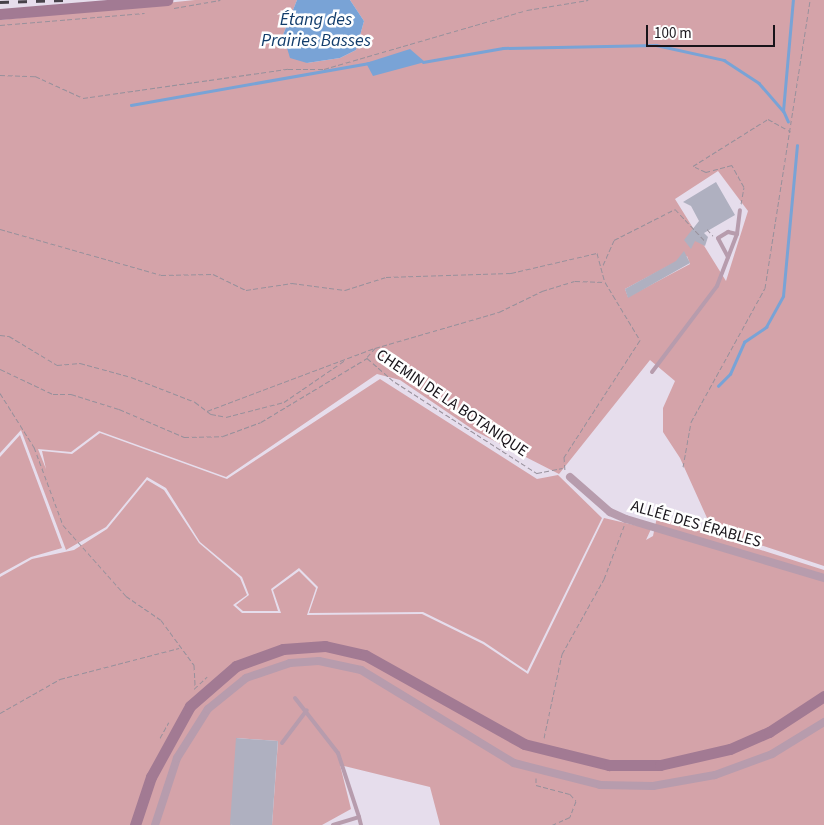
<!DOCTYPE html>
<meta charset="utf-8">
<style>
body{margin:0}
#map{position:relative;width:824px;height:825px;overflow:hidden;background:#e6ddec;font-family:"Source Sans 3",sans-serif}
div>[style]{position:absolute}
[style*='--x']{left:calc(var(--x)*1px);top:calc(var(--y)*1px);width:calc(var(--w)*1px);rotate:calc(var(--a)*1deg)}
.green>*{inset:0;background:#d4a3a9}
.water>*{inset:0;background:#79a3d6}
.stream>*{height:2.5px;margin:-1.25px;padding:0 1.25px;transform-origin:1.25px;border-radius:1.25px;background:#79a3d6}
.building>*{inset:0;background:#afb0c0;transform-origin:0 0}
.path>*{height:1px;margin-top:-0.5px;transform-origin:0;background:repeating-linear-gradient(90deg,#97909b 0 5px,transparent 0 7.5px)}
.service>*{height:4px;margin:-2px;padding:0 2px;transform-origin:2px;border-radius:2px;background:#b79cad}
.minor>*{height:8px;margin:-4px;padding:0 4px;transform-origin:4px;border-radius:4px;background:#b79cad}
.secondary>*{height:11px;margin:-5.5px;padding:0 5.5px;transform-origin:5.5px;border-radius:5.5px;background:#a27a93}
.rail>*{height:2.5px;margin-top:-1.25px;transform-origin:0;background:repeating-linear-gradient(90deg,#47424a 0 9px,transparent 0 18px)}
span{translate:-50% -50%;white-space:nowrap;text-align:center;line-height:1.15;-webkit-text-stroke:5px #fff;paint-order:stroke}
.street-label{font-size:16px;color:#18141a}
.water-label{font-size:18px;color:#123d6c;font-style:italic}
.scale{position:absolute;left:646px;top:25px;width:129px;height:22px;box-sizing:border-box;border:2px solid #18141a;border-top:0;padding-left:6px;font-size:15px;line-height:18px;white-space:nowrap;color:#18141a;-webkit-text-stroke:4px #fff;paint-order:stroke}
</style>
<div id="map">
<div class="green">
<i style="clip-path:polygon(evenodd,195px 0,297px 0,283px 35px,307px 63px,340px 58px,356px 50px,364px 21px,350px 0,824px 0,824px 566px,712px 529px,680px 458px,663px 432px,663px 408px,675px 381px,650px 360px,559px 474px,475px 431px,400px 380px,377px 374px,226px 477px,99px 431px,71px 452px,38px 449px,46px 469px,42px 451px,72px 454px,100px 433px,227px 479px,380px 379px,537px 479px,558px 475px,602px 518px,527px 671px,484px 642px,423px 612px,309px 613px,318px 587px,299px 568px,271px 589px,278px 611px,243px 611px,236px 605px,249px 595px,242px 577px,200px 542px,166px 488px,147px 477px,106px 527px,66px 550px,21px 430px,0 453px,0 20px,195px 0,718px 171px,748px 211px,726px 281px,675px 199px,718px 171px,195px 0,687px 256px,690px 264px,628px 297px,625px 289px,687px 256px)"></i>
<i style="clip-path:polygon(20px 435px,62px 548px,31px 557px,0 574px,0 457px)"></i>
<i style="clip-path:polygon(147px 480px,164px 490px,199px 543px,240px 578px,247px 595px,233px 605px,242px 613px,281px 613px,273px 590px,299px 571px,316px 588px,307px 615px,422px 614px,483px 644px,528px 674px,604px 518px,651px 529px,646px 540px,653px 536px,657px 517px,824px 570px,824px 825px,440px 825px,430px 787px,340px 765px,351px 809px,322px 825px,272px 825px,278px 741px,237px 738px,231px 825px,0 825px,0 577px,32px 559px,74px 550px,107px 529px)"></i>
</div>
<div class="water">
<i style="clip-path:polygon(297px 0,350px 0,364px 21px,356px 50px,340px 58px,307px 63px,290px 58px,283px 35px)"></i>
<i style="clip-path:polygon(410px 49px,425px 62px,373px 76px,366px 63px)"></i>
</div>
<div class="stream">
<i style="--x:423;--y:62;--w:81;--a:-9.9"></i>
<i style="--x:503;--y:48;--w:153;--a:-1.1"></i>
<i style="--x:656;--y:45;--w:70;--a:12.4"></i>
<i style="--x:724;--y:60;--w:42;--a:33.3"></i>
<i style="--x:759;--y:83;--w:37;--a:49"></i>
<i style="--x:131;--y:105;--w:243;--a:-10"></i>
<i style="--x:788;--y:122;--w:12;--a:-114"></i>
<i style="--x:783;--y:111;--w:111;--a:-84.9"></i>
<i style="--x:718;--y:386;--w:17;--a:-45"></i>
<i style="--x:730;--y:374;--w:35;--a:-66"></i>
<i style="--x:744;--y:342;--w:27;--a:-34"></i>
<i style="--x:766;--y:327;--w:35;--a:-61"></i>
<i style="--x:783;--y:296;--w:151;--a:-84.7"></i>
</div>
<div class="building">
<i style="clip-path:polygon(716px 182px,735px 215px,704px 233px,708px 237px,705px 246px,695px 241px,691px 249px,684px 240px,699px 221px,691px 206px,683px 202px)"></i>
<i style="clip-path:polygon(684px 251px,690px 263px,628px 298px,625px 289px,676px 261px)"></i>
<i style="left:236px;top:738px;width:42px;height:87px;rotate:4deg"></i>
</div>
<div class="path">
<i style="--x:174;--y:8;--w:47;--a:-9.9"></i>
<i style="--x:0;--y:25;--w:145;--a:-4.7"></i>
<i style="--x:0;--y:75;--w:35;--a:2"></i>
<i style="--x:35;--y:76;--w:53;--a:24.6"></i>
<i style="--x:83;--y:98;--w:207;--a:-8.1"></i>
<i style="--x:288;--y:69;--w:36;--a:0"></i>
<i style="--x:324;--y:69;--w:211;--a:-16.2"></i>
<i style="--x:527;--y:10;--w:62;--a:-9.3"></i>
<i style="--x:741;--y:204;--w:17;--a:-80"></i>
<i style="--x:744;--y:187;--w:25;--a:-119"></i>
<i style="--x:732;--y:165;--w:27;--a:165"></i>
<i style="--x:706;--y:172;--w:14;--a:-155"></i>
<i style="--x:693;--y:166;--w:89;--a:-32.1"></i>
<i style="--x:768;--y:119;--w:26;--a:29"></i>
<i style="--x:0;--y:229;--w:167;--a:15.9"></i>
<i style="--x:161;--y:275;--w:52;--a:-1.1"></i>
<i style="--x:213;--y:274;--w:37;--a:26"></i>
<i style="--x:246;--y:290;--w:47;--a:-8.7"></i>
<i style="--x:292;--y:283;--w:53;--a:7.5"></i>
<i style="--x:345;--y:290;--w:43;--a:-17.6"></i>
<i style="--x:386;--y:277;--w:125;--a:-1.8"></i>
<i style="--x:511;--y:273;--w:88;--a:-13.1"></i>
<i style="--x:597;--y:253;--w:30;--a:75"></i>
<i style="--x:605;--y:282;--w:68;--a:58.9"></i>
<i style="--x:640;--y:340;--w:140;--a:123"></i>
<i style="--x:564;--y:457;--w:13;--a:86"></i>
<i style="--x:707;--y:229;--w:9;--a:49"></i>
<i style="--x:603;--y:265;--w:27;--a:-66"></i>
<i style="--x:614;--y:240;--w:68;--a:-26.9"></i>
<i style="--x:675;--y:209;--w:44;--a:46.8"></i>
<i style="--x:0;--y:335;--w:9;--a:6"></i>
<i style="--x:9;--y:336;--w:56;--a:31.1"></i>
<i style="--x:57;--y:365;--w:23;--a:-5"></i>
<i style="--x:80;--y:363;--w:53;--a:15.4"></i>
<i style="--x:131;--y:377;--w:69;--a:21.3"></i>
<i style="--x:195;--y:402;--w:20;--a:37"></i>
<i style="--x:211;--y:414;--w:15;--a:11"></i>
<i style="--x:226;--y:417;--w:60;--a:-14.5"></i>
<i style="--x:284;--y:402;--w:74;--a:-34.5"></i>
<i style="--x:367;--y:357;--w:12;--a:-48"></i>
<i style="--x:0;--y:369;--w:59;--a:25.3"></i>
<i style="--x:53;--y:394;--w:18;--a:0"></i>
<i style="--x:71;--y:394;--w:50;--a:17.4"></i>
<i style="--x:119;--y:409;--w:71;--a:23.3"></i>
<i style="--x:184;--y:437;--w:39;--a:-1"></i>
<i style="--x:223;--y:436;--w:40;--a:-20.2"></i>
<i style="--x:261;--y:422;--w:124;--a:-31.1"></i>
<i style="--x:367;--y:358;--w:37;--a:41"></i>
<i style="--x:395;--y:382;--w:169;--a:32.7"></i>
<i style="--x:537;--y:473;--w:26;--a:-11"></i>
<i style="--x:0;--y:393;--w:64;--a:57.8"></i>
<i style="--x:34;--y:447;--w:83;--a:69.6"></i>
<i style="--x:63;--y:525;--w:95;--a:48.4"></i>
<i style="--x:126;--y:596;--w:42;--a:34.4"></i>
<i style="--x:161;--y:620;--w:56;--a:53.7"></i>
<i style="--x:194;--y:665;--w:21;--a:87"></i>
<i style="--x:207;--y:411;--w:179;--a:-20.6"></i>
<i style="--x:375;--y:348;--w:129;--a:-16.2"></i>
<i style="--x:499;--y:312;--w:48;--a:-26"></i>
<i style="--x:542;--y:291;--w:34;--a:-17"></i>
<i style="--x:575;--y:281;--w:30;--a:2"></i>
<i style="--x:683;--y:467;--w:46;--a:-79.9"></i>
<i style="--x:691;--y:422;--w:153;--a:-61.1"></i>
<i style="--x:765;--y:288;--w:291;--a:-81.1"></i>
<i style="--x:194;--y:689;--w:18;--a:-43"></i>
<i style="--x:0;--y:713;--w:69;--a:-29.5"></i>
<i style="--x:60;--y:679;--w:123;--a:-14.6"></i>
<i style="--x:160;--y:738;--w:18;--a:-61"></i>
<i style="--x:544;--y:738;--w:86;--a:-77.9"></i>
<i style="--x:562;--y:654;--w:86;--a:-60.8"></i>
<i style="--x:604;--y:579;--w:57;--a:-69.3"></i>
<i style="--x:536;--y:778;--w:7;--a:90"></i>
<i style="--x:536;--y:785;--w:35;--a:15"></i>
<i style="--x:570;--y:794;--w:9;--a:49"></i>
<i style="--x:576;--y:801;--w:17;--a:111"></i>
<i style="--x:570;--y:817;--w:20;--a:156"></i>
<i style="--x:558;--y:825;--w:2;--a:0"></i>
</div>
<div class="service">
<i style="--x:728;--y:257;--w:21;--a:-118"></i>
<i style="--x:718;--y:238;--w:12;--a:-31"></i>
<i style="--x:728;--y:232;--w:9;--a:13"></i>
<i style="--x:652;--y:372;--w:108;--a:-52.9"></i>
<i style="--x:717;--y:286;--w:56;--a:-69"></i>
<i style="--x:737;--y:234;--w:24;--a:-83"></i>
<i style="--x:295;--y:698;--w:70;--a:52"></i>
<i style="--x:338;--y:753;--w:67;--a:71.8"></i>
<i style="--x:282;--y:743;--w:41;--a:-52.9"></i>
<i style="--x:333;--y:825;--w:27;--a:-17"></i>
<i style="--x:359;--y:817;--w:8;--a:76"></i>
</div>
<div class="minor">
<i style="--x:570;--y:477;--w:53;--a:41.2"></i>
<i style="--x:610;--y:512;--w:17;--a:24"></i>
<i style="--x:626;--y:519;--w:207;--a:16.6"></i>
<i style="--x:155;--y:825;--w:71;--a:-71.8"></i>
<i style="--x:177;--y:758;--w:58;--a:-57.7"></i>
<i style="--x:208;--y:709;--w:49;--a:-39.2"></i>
<i style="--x:246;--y:678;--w:46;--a:-18.8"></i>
<i style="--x:290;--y:663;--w:29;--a:-4"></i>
<i style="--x:319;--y:661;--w:43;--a:12.1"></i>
<i style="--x:361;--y:670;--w:179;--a:31.3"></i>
<i style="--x:514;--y:763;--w:89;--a:14.3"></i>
<i style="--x:600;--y:785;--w:53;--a:1.1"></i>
<i style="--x:653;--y:786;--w:63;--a:-10.1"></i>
<i style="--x:715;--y:775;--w:61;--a:-20.2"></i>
<i style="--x:772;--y:754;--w:61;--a:-31.6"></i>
</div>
<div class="secondary">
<i style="--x:0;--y:14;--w:168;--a:-4.8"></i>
<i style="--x:135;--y:825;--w:51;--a:-71.6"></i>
<i style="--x:151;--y:777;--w:81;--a:-61.2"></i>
<i style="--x:190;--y:706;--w:61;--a:-41"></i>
<i style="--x:236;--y:666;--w:50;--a:-19.9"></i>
<i style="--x:283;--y:649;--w:42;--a:-4.1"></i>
<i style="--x:325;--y:646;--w:41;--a:12.7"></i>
<i style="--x:365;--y:655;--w:182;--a:29.2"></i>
<i style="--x:524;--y:744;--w:88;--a:13.9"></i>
<i style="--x:609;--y:765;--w:51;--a:0"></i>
<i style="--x:660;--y:765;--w:72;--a:-12.9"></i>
<i style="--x:730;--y:749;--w:43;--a:-23.6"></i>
<i style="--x:769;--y:732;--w:66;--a:-33.2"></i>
</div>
<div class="rail">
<i style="--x:0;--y:2;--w:64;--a:-1.8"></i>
</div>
<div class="street-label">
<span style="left:452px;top:403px;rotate:34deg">CHEMIN DE LA BOTANIQUE</span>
<span style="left:696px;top:524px;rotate:16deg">ALLÉE DES ÉRABLES</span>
</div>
<div class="water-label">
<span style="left:316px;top:31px">Étang des<br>Prairies Basses</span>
</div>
<div class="scale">100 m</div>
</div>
